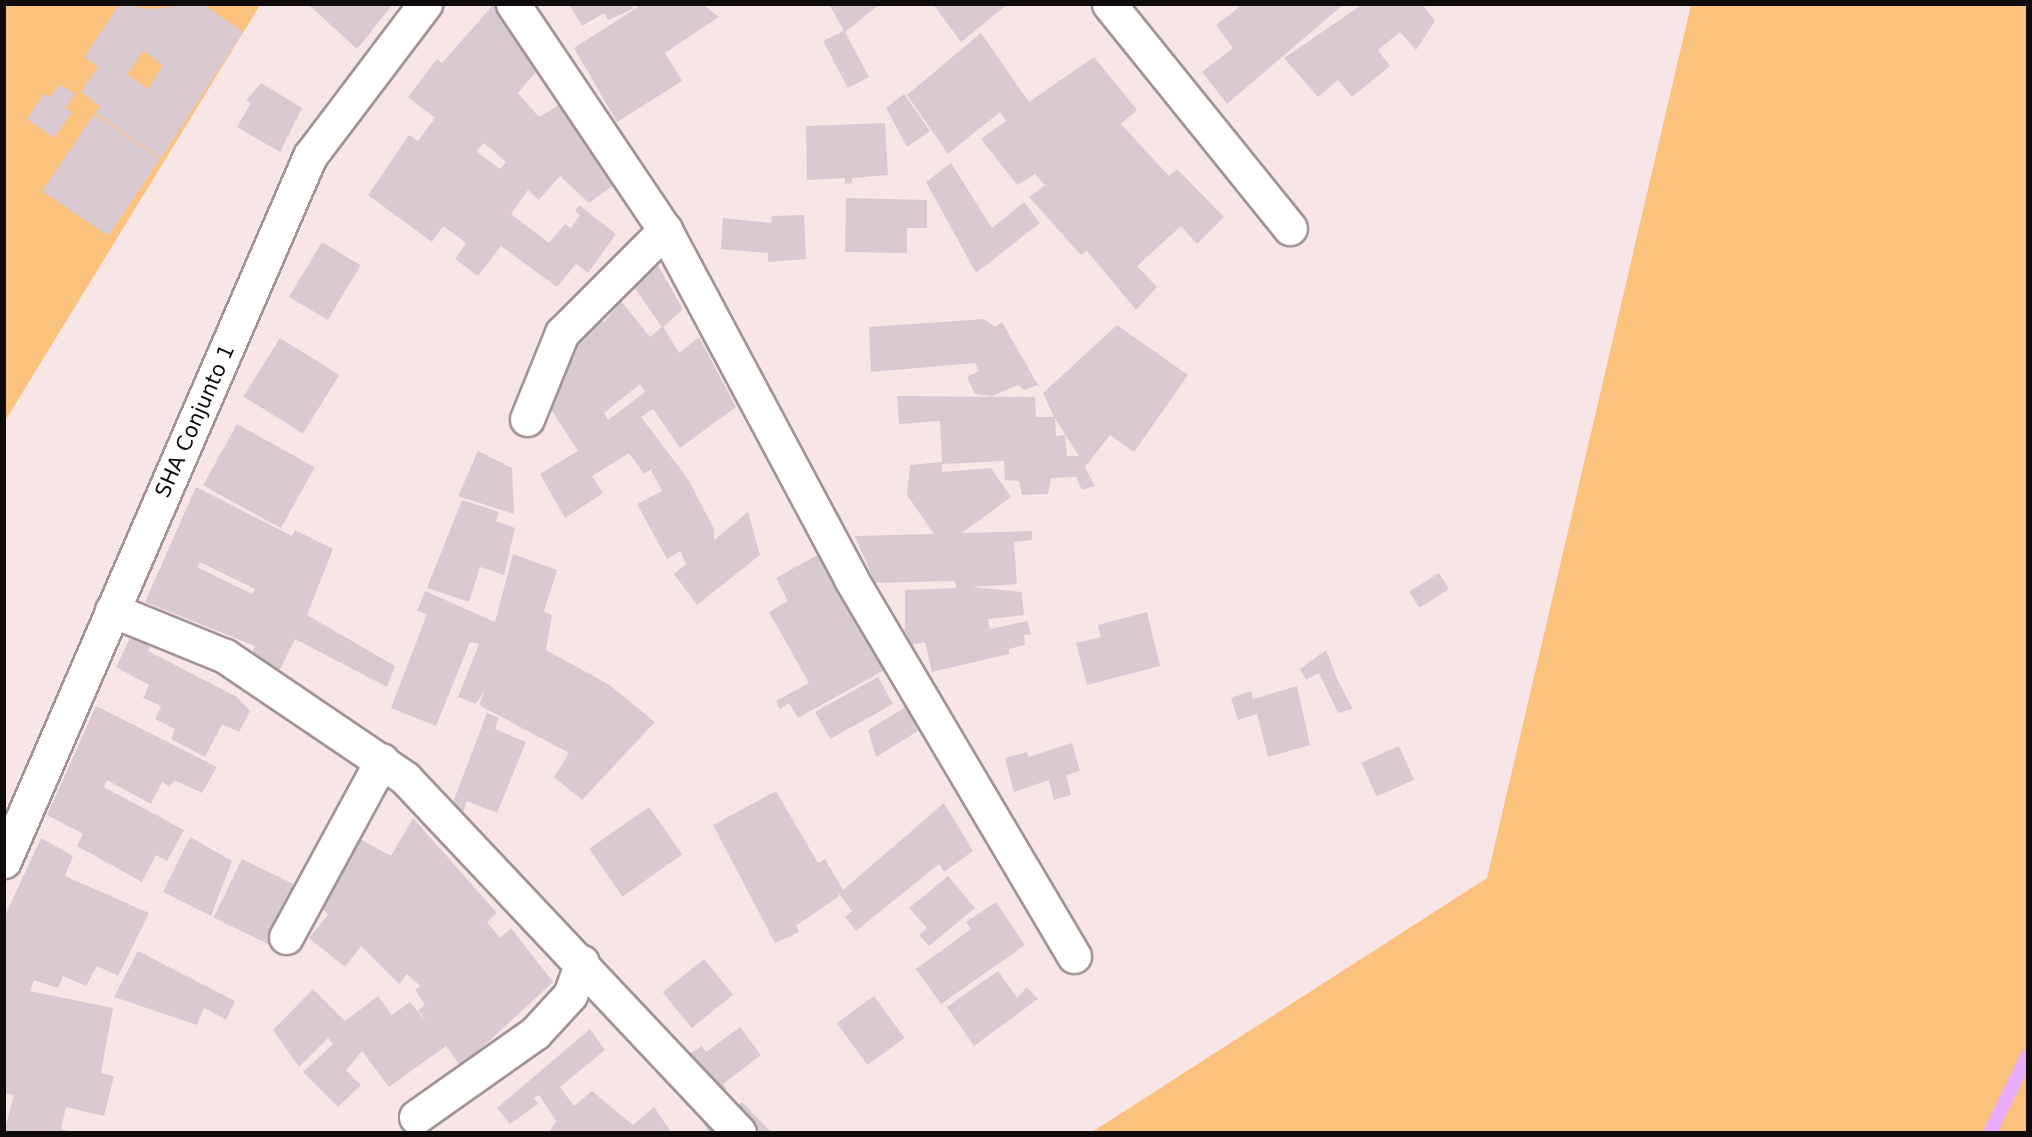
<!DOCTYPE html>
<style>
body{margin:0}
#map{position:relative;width:2032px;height:1137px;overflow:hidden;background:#f8e6e7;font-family:"DejaVu Sans",sans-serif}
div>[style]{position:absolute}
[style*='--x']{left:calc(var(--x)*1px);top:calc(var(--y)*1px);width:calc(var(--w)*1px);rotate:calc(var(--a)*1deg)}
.green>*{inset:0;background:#fac27d}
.stream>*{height:14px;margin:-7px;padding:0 7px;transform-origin:7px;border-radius:7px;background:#eaadfb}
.building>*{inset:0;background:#d9cad2;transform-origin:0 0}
.roads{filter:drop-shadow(2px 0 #a39394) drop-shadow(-2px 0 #a39394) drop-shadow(0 2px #a39394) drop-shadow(0 -2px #a39394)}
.minor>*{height:33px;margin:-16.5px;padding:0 16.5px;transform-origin:16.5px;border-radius:16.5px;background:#fff}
span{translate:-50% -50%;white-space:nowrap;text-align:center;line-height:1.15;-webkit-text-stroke:4.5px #fff;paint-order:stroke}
.street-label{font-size:21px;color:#100b0b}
.frame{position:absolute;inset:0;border:6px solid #100b0b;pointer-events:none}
</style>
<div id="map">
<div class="green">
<i style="clip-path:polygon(5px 5px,260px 5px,5px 421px)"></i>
<i style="clip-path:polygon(1691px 5px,2027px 5px,2027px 1132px,1092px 1132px,1487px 878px)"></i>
</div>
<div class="stream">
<i style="--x:1990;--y:1132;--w:86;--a:-63.7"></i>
</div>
<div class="building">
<i style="clip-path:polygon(evenodd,120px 4px,149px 9px,203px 4px,243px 32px,161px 158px,95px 113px,100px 106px,81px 92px,98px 67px,84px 57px,120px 4px,143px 51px,163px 65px,148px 89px,127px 74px,143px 51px)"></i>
<i style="clip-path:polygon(308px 4px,393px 4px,357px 49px)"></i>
<i style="clip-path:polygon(evenodd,494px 4px,504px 4px,541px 66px,518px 93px,539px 117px,562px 103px,615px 184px,589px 203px,560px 176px,539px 200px,528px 190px,511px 214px,549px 243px,565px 224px,571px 228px,580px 215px,575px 211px,579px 205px,616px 234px,588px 273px,576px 264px,557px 287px,501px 246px,478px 276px,455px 259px,466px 243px,443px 226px,432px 242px,368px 195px,409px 135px,418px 141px,435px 118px,408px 97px,437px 59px,442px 63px,494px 4px,484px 143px,506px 162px,500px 169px,476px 151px,484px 143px)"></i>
<i style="clip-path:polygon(569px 4px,631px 4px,633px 9px,608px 20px,604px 13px,582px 26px)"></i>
<i style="clip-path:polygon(634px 4px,702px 4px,719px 17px,665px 53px,682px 81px,617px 122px,574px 48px,638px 7px)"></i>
<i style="clip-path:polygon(829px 4px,880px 4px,845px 32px,869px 77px,848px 88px,823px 41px,844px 31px)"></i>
<i style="clip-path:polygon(933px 4px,1008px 4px,961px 42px)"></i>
<i style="clip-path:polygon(1243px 4px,1344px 4px,1227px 104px,1202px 72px,1233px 48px,1216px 25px)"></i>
<i style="clip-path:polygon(1363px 4px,1422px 4px,1435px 21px,1416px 50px,1400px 32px,1378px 50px,1390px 66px,1352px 97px,1338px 80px,1318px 97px,1284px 58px)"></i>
<i style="clip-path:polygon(981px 33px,1029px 102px,1094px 57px,1137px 110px,1121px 124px,1169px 176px,1177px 169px,1224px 217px,1197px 244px,1181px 226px,1137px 266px,1157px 287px,1136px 310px,1087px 251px,1081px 255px,1029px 197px,1045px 185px,1035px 174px,1017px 185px,981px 139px,1006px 121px,1000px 112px,948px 154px,907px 95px)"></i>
<i style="clip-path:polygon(261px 83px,302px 108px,280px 152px,237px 127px,251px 103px,246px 101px)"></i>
<i style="clip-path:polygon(60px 84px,75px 94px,65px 108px,72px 112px,54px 138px,27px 119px,44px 94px,50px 97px)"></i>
<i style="clip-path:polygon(904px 94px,930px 131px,907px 147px,886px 108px)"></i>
<i style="left:94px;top:114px;width:80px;height:93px;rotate:34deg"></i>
<i style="clip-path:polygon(885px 123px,888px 175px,852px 178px,852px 183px,845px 184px,845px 178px,807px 180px,806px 126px)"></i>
<i style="clip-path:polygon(951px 163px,992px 228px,1024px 202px,1040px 223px,976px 273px,926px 182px)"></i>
<i style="clip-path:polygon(846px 198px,927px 200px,927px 228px,907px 228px,907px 253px,845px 252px)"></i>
<i style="clip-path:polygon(804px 215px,806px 259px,768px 262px,768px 253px,721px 249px,723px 218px,771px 223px,772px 216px)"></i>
<i style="left:322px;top:242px;width:45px;height:64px;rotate:31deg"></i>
<i style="clip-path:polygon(evenodd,651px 253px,683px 309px,663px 327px,679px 353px,699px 337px,736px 407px,680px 448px,653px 409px,641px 417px,688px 479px,714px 529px,714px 540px,748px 512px,760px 555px,697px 605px,674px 574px,686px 564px,680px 551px,667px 559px,637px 504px,662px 491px,651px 470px,661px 462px,644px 474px,629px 453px,592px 476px,603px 493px,565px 518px,540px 474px,578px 451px,543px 397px,566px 355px,598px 316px,604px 322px,621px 301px,650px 337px,662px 327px,629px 280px,651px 253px,640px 384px,645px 392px,608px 420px,604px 413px,640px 384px)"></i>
<i style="clip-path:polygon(984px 319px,995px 327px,1002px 322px,1038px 385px,1024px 390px,1018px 385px,992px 396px,975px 394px,967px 377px,979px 371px,975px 363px,871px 372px,869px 327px)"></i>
<i style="clip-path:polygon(evenodd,1117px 325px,1188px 375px,1134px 452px,1110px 435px,1085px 467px,1095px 486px,1082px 490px,1076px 477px,1051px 478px,1048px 494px,1022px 495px,1019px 481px,1005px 480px,1004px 461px,942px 464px,942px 472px,991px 468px,1011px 497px,962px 533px,1032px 531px,1032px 540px,1014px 542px,1017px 584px,971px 587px,1022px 592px,1024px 615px,988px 619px,990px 629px,1027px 621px,1031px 634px,1024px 635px,1025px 645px,1009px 649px,1009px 654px,932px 672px,925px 642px,912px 645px,905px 631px,905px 590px,956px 588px,955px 581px,875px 583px,855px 536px,934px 534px,907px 495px,910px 465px,942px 462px,940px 421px,899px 424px,897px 396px,1035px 397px,1036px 417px,1054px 417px,1043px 393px,1117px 325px,1055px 418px,1063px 431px,1079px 456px,1067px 456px,1065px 435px,1056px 436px,1055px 418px)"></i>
<i style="left:280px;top:338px;width:70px;height:69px;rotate:32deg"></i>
<i style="left:237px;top:424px;width:89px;height:70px;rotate:29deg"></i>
<i style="clip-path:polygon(478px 451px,512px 468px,514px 514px,458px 496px)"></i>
<i style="clip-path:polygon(evenodd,196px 487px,292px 536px,295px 530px,333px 549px,307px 615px,395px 666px,387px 687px,295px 639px,278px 673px,251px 655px,255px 646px,145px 602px,196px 487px,200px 562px,255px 589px,252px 594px,197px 567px,200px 562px)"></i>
<i style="clip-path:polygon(462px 500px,499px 512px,496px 521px,515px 528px,504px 575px,480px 567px,469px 602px,427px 588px)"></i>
<i style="clip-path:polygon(823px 552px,888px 668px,798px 718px,789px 703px,780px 709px,776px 701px,809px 683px,769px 612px,788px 601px,776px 578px)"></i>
<i style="clip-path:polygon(513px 554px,557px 570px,544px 611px,552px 615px,546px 650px,608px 684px,655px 722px,582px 800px,554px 777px,569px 753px,479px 705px,485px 690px,476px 704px,458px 697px,479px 644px,470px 642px,436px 726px,391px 708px,427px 614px,417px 611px,425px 591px,495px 622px)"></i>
<i style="left:1439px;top:573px;width:19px;height:35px;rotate:58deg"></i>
<i style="clip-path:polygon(1147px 612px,1160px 666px,1087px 685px,1076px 643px,1101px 637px,1098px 625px)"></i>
<i style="clip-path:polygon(131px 636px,150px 645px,148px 651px,237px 697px,250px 711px,239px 732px,222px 724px,205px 757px,171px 739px,175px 729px,155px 719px,161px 706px,143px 698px,149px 685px,116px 667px)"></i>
<i style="clip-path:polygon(1326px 650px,1338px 681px,1353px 709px,1338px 713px,1319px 673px,1306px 680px,1300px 669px)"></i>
<i style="left:878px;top:677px;width:31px;height:72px;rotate:61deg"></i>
<i style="clip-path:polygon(1297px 686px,1310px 745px,1268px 757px,1257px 714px,1238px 720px,1231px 698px,1251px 691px,1253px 699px)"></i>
<i style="clip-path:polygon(96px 706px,217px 767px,202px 793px,174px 780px,170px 787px,162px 782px,151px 804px,107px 780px,104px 787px,184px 830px,167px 861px,156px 855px,142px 882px,77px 846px,83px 834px,47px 815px)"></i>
<i style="clip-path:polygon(906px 707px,918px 731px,876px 757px,868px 730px)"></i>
<i style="clip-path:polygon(487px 713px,499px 718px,495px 729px,526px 742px,497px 813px,467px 801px,462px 815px,452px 805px)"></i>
<i style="clip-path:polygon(1072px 743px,1080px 771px,1066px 775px,1071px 795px,1054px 800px,1049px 780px,1014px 792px,1005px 758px,1027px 752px,1028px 757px)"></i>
<i style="left:1399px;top:746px;width:37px;height:41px;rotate:66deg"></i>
<i style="clip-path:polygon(776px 791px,818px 863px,825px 859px,843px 890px,944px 803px,973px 851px,944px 872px,939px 864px,856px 931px,845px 917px,852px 911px,836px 890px,839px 896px,796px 926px,799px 932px,775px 943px,713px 825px)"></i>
<i style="left:649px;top:807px;width:58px;height:73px;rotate:55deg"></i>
<i style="clip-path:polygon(413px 818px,497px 913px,487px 922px,500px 938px,511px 928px,553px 982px,461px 1067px,446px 1046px,389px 1087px,362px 1051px,346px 1070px,361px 1085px,338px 1107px,303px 1072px,333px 1044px,328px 1038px,299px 1067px,273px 1030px,313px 989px,345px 1021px,378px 996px,392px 1015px,410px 1002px,428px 1024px,418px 1010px,425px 1005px,415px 990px,420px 986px,407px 974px,399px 984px,361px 946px,345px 967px,309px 938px,328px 915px,321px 906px,358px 838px,391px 856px)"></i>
<i style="clip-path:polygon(190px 837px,232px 861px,211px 916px,163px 892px)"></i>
<i style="clip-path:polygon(41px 838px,73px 856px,65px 876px,149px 913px,118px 976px,97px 966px,86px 986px,63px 976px,58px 988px,34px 980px,30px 991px,113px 1008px,101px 1073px,114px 1076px,104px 1116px,66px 1107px,61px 1129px,71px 1132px,4px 1132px,14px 1095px,4px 1093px,4px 918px)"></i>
<i style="left:242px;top:859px;width:64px;height:65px;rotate:26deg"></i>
<i style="clip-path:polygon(948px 876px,975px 908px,929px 946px,919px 935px,927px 928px,909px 908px)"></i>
<i style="clip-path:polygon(996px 902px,1025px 945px,941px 1004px,916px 969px,971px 929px,966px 922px)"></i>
<i style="clip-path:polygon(138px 951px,235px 1001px,226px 1020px,204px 1008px,197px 1025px,114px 997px)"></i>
<i style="left:704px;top:959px;width:46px;height:53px;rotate:51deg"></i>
<i style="clip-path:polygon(998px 971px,1017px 998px,1027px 987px,1038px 999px,974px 1046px,947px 1007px)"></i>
<i style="left:874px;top:996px;width:52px;height:46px;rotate:54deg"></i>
<i style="clip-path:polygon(740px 1027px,761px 1055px,723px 1084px,727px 1089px,722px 1093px,734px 1109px,742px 1102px,771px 1132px,709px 1132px,667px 1068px,702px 1046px,706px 1052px)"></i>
<i style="clip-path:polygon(590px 1029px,605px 1050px,560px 1087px,574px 1106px,592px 1091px,633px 1125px,654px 1107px,671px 1132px,549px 1132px,556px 1121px,539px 1095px,534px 1098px,538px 1104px,510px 1124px,497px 1108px)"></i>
</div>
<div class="roads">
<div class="minor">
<i style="--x:513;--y:4;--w:272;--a:56.1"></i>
<i style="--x:665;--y:230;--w:395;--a:61.9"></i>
<i style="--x:851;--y:579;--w:438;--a:59.4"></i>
<i style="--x:1109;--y:4;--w:288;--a:51.1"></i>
<i style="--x:527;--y:419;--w:93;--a:-67.9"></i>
<i style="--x:562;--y:333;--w:146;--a:-45"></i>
<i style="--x:112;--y:610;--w:122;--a:22.2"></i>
<i style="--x:225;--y:656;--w:217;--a:34.1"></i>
<i style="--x:405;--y:778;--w:487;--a:46.7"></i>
<i style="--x:4;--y:861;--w:769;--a:-66.54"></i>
<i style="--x:310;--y:156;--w:191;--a:-52.9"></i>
<i style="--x:286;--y:937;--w:201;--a:-61.5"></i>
<i style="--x:416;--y:1117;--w:146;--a:-35.2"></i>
<i style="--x:535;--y:1033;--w:52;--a:-47.4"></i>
<i style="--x:570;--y:995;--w:35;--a:-70"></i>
</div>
</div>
<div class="street-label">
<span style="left:195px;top:421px;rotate:-66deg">SHA Conjunto 1</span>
</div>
<div class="frame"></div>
</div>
